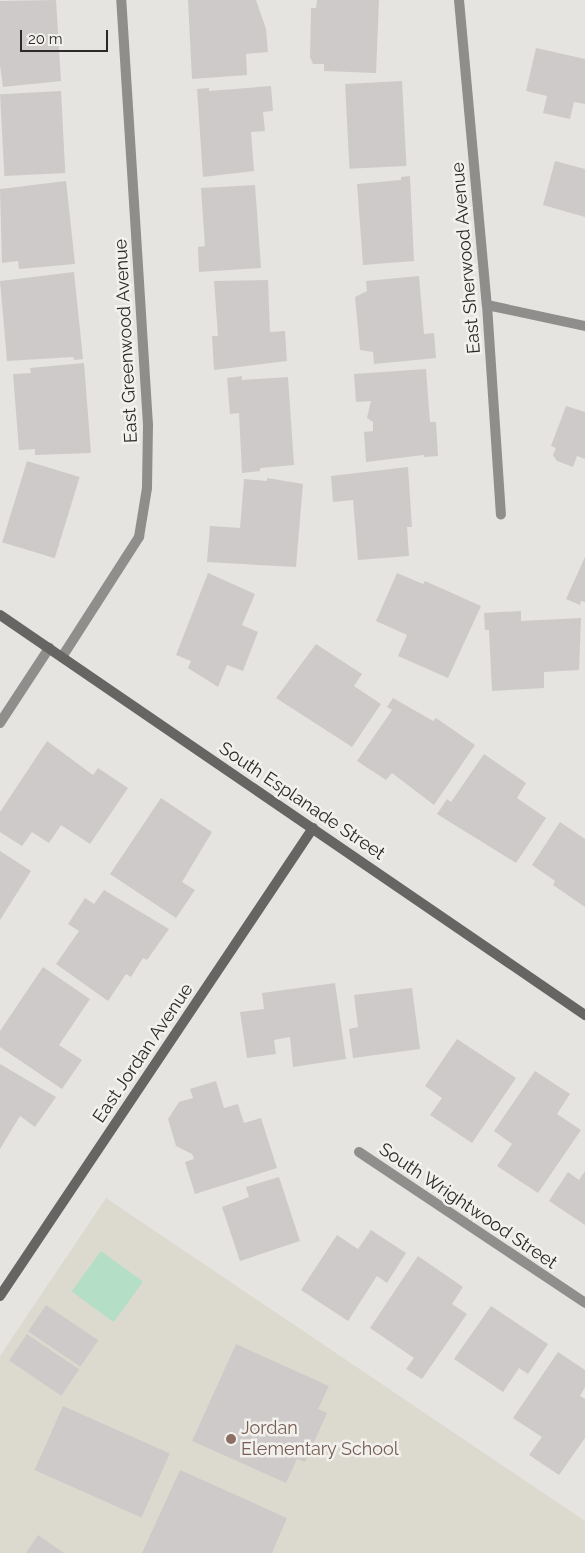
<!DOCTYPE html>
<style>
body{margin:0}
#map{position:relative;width:585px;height:1553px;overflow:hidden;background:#e5e4e0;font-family:Raleway,sans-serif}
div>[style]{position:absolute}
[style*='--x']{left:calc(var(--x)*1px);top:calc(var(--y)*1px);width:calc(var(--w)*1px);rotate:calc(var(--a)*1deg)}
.built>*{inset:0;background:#dcdacf}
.green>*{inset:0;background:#b4dec6;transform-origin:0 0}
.building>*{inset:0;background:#cecac9;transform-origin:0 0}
.street>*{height:10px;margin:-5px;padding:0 5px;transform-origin:5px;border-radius:5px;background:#8f8e8d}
.secondary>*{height:10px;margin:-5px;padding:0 5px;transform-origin:5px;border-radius:5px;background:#676564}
.dots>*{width:14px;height:14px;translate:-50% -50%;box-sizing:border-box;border:2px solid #f2f1ed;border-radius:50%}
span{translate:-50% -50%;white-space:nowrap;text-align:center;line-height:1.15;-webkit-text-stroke:5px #f2f1ed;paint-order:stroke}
.street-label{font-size:18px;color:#2b2a29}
.education-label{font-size:18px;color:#785e54}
.left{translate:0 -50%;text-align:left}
.scale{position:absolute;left:20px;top:30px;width:88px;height:22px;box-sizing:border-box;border:2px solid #2b2a29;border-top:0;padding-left:6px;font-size:15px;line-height:18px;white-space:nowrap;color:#2b2a29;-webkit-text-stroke:4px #f2f1ed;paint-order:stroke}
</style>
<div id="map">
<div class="built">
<i style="clip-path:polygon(106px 1198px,585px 1521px,585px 1553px,0 1553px,0 1356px)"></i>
</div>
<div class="green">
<i style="left:101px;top:1251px;width:52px;height:50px;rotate:36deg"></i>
</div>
<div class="building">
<i style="clip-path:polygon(56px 0,61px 81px,3px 87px,0 65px,0 1px)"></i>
<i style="clip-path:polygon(188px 0,256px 0,266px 29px,268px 52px,246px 54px,247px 75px,192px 79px)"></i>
<i style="clip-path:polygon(317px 0,379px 0,376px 73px,324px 71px,324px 64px,313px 64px,310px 57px,311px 8px,316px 8px)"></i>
<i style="clip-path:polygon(536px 48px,585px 59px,585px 104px,574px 102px,570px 119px,543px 113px,547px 96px,526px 91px)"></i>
<i style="left:402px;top:81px;width:85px;height:57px;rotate:87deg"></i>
<i style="clip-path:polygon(271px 86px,273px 111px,263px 112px,265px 131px,251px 132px,254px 171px,203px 177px,197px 89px,209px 88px,209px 91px)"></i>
<i style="left:61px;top:91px;width:82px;height:61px;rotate:87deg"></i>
<i style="clip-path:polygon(555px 161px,585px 169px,585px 217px,543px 205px)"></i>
<i style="clip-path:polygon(410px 176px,414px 261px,363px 265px,357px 184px,401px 180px,401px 177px)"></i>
<i style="clip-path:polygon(66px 181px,75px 264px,19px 269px,18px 261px,2px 263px,0 189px)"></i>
<i style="clip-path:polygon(255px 185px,261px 268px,199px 272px,198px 247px,205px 246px,201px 188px)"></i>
<i style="clip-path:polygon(74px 272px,83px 359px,74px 360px,73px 357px,7px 361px,0 281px)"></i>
<i style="clip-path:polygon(419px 276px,424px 334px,434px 333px,436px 358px,374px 364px,373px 352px,360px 350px,355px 297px,367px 291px,366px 281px)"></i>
<i style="clip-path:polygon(268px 280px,270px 332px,285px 331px,287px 361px,214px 370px,212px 336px,218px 336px,214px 281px)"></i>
<i style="clip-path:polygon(84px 363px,91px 453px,35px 455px,35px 449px,19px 450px,13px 374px,31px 373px,30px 368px)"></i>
<i style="clip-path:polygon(426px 369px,430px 422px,436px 422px,438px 456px,424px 457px,424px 455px,366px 462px,364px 432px,373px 431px,373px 422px,367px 418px,371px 401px,356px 402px,354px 374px)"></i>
<i style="clip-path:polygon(242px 376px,242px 380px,288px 377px,294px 465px,260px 468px,260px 471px,242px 473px,239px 413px,230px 414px,227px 378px)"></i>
<i style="clip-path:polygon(566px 406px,585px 412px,585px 459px,577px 456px,573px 467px,557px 461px,553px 455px,556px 448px,551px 446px)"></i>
<i style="left:27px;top:461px;width:55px;height:85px;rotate:17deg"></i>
<i style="clip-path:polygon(408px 467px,412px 527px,407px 527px,409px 556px,358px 560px,353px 500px,333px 502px,331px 476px)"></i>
<i style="clip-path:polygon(267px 478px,303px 484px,296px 567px,207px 562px,210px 526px,240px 528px,244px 479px,267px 481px)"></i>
<i style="clip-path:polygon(585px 557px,585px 602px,581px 601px,580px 605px,566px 599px)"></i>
<i style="clip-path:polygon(208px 573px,255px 594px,242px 625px,258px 632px,243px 671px,227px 665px,218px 687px,188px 668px,191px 661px,176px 655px)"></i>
<i style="clip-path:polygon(397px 573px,423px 584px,425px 581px,481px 606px,448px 678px,398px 656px,407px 635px,376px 621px)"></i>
<i style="clip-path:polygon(521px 611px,521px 621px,581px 618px,579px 670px,544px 672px,544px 688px,492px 691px,489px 630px,485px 630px,484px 613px)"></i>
<i style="clip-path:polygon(316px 644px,362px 674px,354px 686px,381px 704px,352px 747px,276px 698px)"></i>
<i style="clip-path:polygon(393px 698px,433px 721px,436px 718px,475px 745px,434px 805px,392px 773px,386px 780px,357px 761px,392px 710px,387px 707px)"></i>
<i style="clip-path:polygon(47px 741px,93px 775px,98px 768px,128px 788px,90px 844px,61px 825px,49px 843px,32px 832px,22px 846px,0 832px,0 812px)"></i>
<i style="clip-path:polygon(484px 754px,526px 783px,517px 798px,546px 818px,516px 863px,437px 814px,447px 799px,451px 802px)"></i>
<i style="clip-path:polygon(161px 798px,212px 832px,182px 882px,195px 890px,176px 918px,110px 874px)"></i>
<i style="clip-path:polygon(560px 822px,585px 839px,585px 907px,553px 885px,555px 881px,532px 865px)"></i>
<i style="clip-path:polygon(0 851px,31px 871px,0 920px)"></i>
<i style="clip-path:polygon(104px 890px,169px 929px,147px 960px,143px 958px,131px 977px,126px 974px,108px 1001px,56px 964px,79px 931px,68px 924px,85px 898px,94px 904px)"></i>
<i style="clip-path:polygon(43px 967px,90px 999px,59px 1045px,82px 1060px,62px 1089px,0 1047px,0 1031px)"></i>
<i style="clip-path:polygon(335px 983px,346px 1059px,293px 1067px,290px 1037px,274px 1040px,276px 1054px,247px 1058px,240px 1012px,264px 1009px,262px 993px)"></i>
<i style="clip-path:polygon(412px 988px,420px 1049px,353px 1058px,349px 1029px,358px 1027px,354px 995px)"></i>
<i style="clip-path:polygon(457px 1039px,516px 1078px,472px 1143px,430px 1115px,442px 1098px,425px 1086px)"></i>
<i style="clip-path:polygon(0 1064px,56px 1097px,35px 1127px,20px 1116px,0 1149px)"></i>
<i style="clip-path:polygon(535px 1071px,570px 1094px,557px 1114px,581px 1130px,538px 1193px,497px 1166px,512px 1144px,494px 1131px)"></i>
<i style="clip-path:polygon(216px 1081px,224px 1108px,238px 1104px,244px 1123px,261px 1118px,277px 1168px,195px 1194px,185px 1162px,194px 1159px,192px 1154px,176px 1146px,168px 1119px,179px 1102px,193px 1098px,190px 1089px)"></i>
<i style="clip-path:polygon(585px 1171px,585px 1225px,549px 1201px,568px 1172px,579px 1180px)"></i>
<i style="clip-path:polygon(279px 1177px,300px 1241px,240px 1261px,222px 1207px,249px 1197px,246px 1187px)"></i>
<i style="clip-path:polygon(371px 1230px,406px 1253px,387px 1283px,377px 1276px,348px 1321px,301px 1290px,337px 1235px,358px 1249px)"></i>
<i style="clip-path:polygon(418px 1256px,463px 1287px,452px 1304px,467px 1314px,422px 1379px,406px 1369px,414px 1358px,370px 1328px)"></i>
<i style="left:46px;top:1305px;width:63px;height:32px;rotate:34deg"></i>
<i style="clip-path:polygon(491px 1306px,548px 1344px,528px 1374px,519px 1368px,503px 1392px,454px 1359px)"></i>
<i style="left:27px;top:1334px;width:63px;height:32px;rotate:34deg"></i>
<i style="clip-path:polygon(236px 1344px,329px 1386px,318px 1409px,327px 1413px,305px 1462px,297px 1459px,286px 1483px,192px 1441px)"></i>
<i style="clip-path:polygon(558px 1352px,585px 1370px,585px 1387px,580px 1396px,585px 1399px,585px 1438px,559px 1475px,529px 1455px,542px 1437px,513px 1418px)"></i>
<i style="left:63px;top:1406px;width:117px;height:70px;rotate:24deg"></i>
<i style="clip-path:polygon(180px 1470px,287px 1518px,272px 1553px,142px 1553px)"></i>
<i style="clip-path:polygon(38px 1535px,64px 1553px,26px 1553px)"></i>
</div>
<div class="street">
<i style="--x:459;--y:0;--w:306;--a:84.8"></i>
<i style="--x:487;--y:305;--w:210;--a:86.2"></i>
<i style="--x:487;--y:305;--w:100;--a:12.1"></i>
<i style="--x:62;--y:657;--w:143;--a:-57.3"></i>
<i style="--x:139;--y:537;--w:50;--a:-80.7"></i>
<i style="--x:147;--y:488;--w:63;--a:-89.1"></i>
<i style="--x:148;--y:425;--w:426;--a:-93.6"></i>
<i style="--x:0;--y:723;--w:90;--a:-56.8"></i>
<i style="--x:359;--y:1152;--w:272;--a:33.7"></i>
</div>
<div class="secondary">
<i style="--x:0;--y:615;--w:709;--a:34.36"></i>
<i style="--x:0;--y:1296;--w:563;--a:-56.23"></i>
</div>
<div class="dots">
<i style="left:231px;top:1439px;background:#8d6e63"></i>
</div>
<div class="street-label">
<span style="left:466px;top:258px;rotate:-95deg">East Sherwood Avenue</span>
<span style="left:126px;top:341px;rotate:-93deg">East Greenwood Avenue</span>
<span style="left:302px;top:801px;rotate:34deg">South Esplanade Street</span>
<span style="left:143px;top:1053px;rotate:-56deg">East Jordan Avenue</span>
<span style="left:468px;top:1206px;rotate:34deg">South Wrightwood Street</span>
</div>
<div class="education-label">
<span class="left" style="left:241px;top:1439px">Jordan<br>Elementary School</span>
</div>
<div class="scale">20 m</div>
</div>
